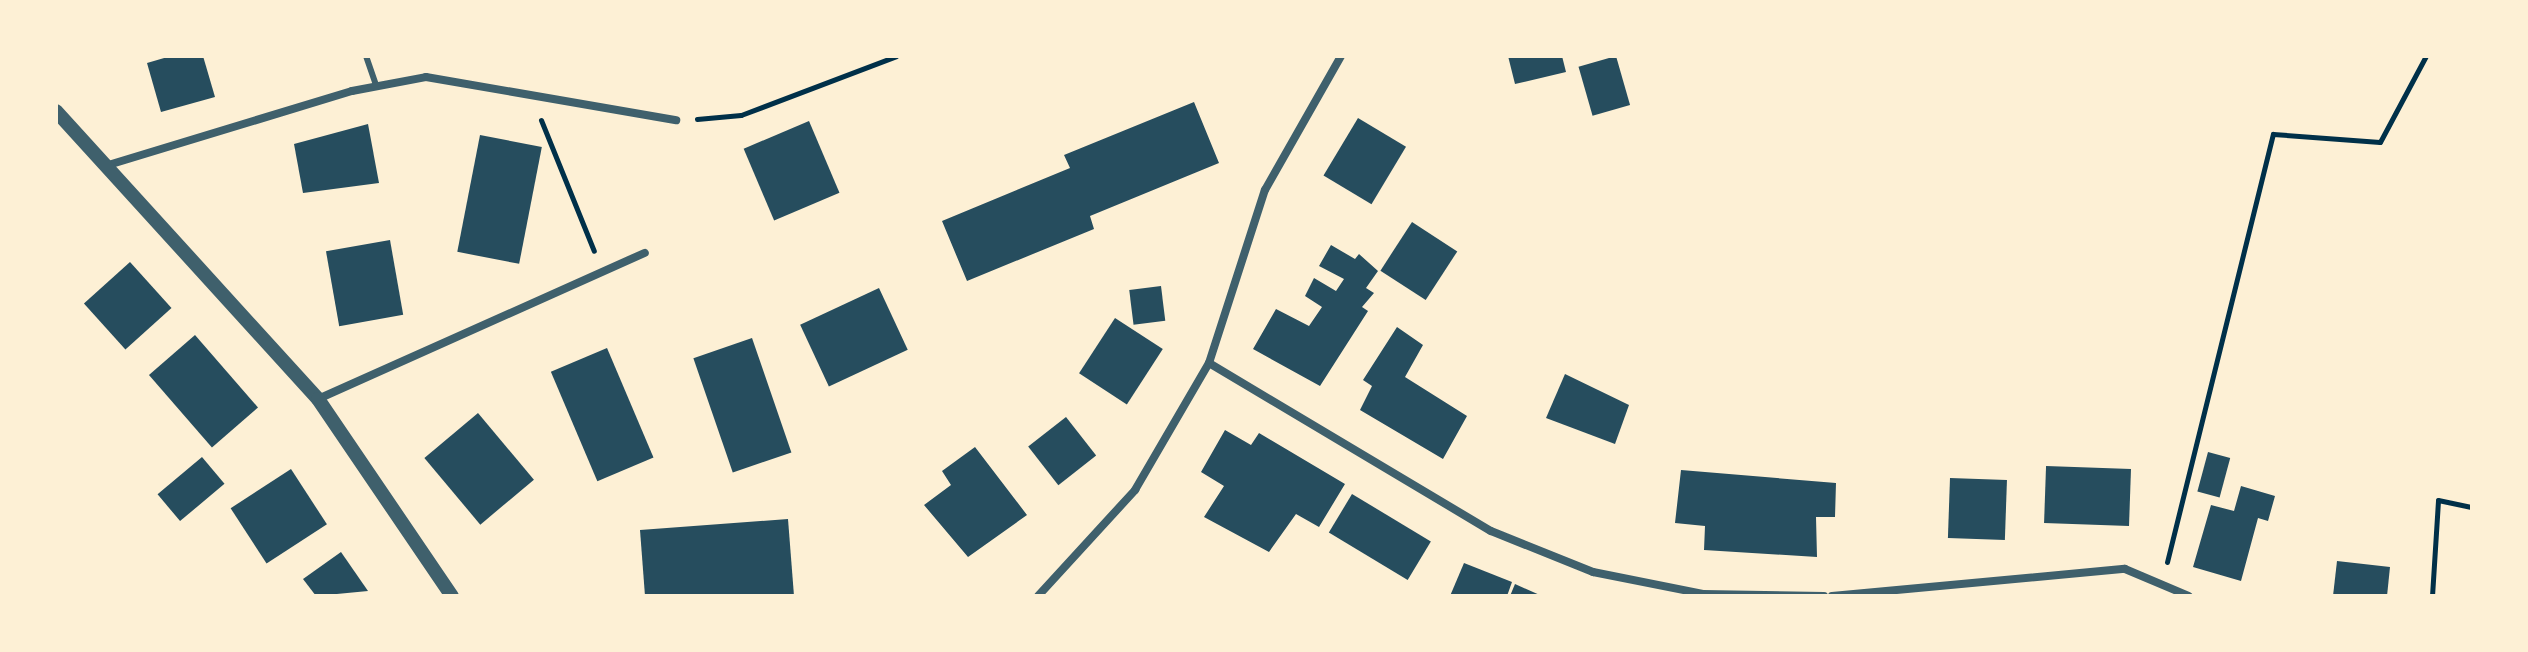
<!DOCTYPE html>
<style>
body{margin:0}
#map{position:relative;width:2528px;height:652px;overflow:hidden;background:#fdf0d5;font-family:"Alegreya Sans",sans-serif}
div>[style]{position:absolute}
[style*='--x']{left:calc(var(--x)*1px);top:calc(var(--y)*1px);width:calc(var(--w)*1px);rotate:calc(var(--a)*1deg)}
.building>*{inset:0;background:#264d5e;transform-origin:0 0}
.path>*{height:5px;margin:-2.5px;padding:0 2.5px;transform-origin:2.5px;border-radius:2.5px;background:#003049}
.service>*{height:6px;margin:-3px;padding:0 3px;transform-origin:3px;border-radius:3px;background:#3f606c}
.minor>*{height:8px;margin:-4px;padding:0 4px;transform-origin:4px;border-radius:4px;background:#3f606c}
.tertiary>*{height:14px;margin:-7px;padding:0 7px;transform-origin:7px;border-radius:7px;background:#3f606c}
span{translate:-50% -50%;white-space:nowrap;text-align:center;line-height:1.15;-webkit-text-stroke:8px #fdf0d5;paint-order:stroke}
.frame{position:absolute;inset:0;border:58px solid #fdf0d5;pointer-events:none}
</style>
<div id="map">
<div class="building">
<i style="clip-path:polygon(171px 56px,203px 56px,215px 97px,161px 112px,147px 63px)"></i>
<i style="clip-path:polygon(1508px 56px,1562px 56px,1566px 72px,1515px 84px)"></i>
<i style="left:1616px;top:56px;width:51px;height:39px;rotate:74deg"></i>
<i style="clip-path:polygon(1194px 102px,1219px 163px,1090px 216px,1094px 229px,967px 281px,942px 221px,1070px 168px,1064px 155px)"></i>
<i style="left:1358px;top:118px;width:56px;height:67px;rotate:31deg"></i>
<i style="left:809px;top:121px;width:78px;height:71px;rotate:67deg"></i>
<i style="clip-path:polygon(368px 124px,379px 183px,303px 193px,294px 144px)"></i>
<i style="left:480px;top:135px;width:63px;height:119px;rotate:11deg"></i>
<i style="left:1412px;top:222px;width:54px;height:58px;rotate:33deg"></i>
<i style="left:390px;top:240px;width:76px;height:65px;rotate:80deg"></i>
<i style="clip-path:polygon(1331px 245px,1355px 259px,1359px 254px,1378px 271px,1366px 288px,1374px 293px,1362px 307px,1368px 311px,1320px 386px,1253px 349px,1276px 309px,1309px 326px,1322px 307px,1305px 296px,1314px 278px,1336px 291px,1344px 279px,1319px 266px)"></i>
<i style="left:130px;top:262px;width:62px;height:62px;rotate:48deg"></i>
<i style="left:1161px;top:286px;width:35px;height:32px;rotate:83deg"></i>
<i style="left:879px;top:288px;width:68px;height:87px;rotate:65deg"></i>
<i style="left:1115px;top:318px;width:57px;height:66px;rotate:33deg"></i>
<i style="clip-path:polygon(1397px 327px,1423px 345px,1405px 377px,1467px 416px,1443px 459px,1360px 410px,1372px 386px,1363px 380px)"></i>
<i style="left:195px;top:335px;width:96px;height:61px;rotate:49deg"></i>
<i style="left:752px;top:338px;width:121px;height:62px;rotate:71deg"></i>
<i style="left:607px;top:348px;width:119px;height:61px;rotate:67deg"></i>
<i style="clip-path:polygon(1565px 374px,1629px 405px,1615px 444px,1546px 418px)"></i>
<i style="left:478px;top:413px;width:87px;height:70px;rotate:50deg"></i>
<i style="left:1066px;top:417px;width:49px;height:48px;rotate:52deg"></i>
<i style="clip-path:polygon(1225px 430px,1251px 445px,1259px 433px,1345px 484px,1319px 527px,1296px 514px,1269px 552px,1204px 517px,1224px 486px,1201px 472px)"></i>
<i style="clip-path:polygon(975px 447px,1027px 515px,968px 557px,924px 505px,951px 485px,942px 471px)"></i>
<i style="left:2208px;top:452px;width:23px;height:41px;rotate:15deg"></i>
<i style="left:202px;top:457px;width:35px;height:58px;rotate:50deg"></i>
<i style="left:291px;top:469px;width:66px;height:72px;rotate:57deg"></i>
<i style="left:2131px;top:469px;width:57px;height:85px;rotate:92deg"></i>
<i style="clip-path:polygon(1681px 470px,1836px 483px,1835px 517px,1816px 517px,1817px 557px,1704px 550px,1705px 526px,1675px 523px)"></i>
<i style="left:1950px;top:478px;width:57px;height:60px;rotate:2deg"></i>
<i style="clip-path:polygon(2241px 486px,2275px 496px,2268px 521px,2258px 518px,2241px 581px,2193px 567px,2211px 505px,2234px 511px)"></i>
<i style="left:1352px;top:494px;width:92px;height:45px;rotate:31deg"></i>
<i style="clip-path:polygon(788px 519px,794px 596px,645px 596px,640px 530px)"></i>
<i style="clip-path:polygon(341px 552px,368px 591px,316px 596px,303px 579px)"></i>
<i style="clip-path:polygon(2337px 561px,2390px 567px,2387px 596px,2333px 596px)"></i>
<i style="clip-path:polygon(1464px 563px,1512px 582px,1507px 596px,1450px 596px)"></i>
<i style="clip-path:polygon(1515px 584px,1542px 596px,1510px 596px)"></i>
</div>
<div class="path">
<i style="--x:697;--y:119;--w:44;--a:-5.2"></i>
<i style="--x:741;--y:115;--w:166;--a:-20.8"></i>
<i style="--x:541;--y:120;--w:141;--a:68"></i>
<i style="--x:2167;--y:562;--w:441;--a:-76.1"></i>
<i style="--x:2273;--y:134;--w:107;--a:4.3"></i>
<i style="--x:2380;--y:142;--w:98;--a:-61.9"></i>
<i style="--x:2432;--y:596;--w:96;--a:-86.4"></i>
<i style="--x:2438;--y:500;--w:35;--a:12"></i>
</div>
<div class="service">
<i style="--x:366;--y:56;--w:31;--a:71"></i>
</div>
<div class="minor">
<i style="--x:105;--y:166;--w:258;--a:-16.9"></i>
<i style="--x:352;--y:91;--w:75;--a:-10.7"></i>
<i style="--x:426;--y:77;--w:254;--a:9.8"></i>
<i style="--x:1209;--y:363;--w:328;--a:30.8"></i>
<i style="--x:1491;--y:531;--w:110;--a:21.9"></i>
<i style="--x:1593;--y:572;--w:112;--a:11.3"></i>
<i style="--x:1703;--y:594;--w:121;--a:0.9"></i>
<i style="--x:318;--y:399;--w:358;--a:-24.1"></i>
<i style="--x:1038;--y:596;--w:144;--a:-47.5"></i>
<i style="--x:1135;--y:490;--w:147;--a:-59.8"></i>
<i style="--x:1209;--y:363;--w:182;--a:-72.1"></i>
<i style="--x:1265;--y:190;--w:154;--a:-60.4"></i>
<i style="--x:1832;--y:596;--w:294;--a:-5.3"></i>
<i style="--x:2125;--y:569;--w:69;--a:22.9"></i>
</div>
<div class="tertiary">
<i style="--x:56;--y:111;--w:389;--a:47.7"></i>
<i style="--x:318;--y:399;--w:238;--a:55.8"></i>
</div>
<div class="frame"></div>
</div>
